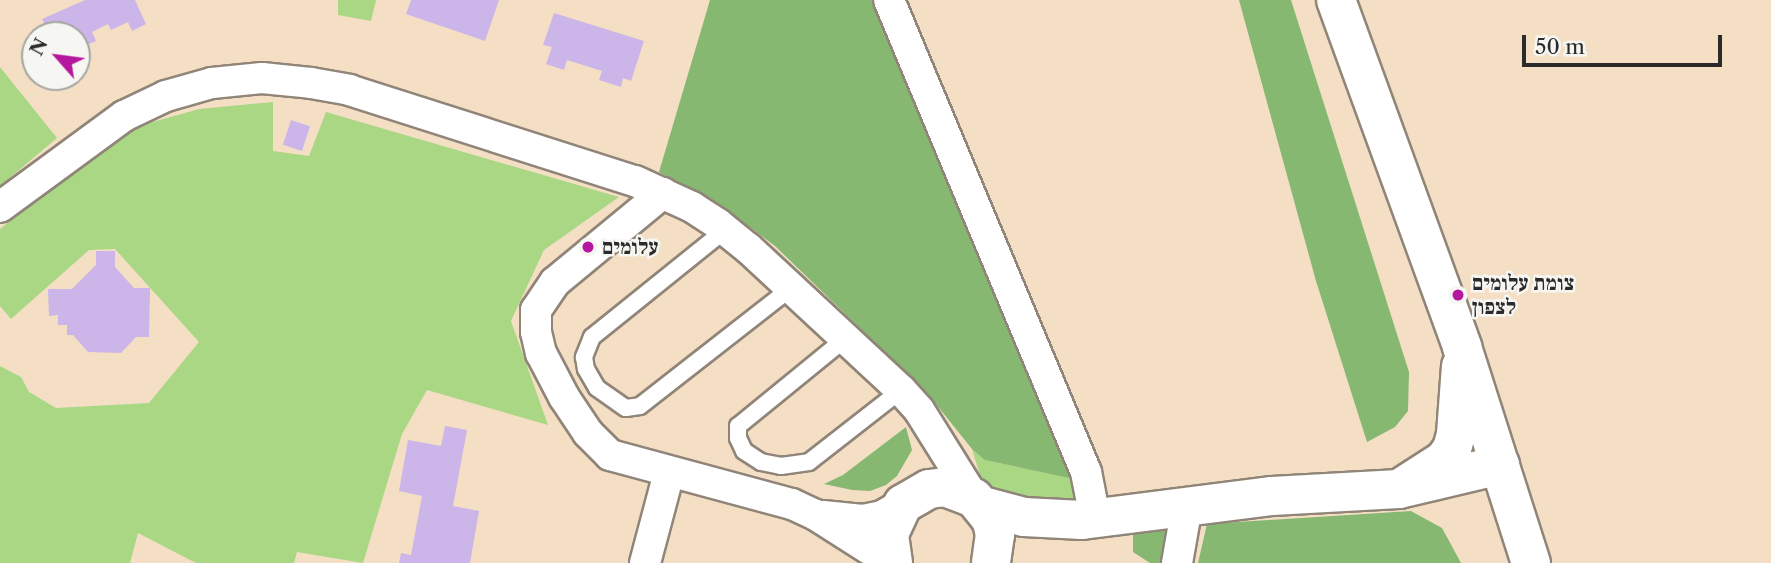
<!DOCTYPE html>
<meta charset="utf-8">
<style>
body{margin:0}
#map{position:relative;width:1771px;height:563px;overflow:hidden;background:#f4dfc5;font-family:"Libre Caslon Text","Frank Ruhl Libre",serif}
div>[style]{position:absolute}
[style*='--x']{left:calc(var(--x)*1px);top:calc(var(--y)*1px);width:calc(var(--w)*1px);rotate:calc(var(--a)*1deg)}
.green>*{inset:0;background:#a9d784}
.forest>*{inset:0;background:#86b872}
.building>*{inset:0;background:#cbb5e9;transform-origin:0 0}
.roads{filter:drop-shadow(2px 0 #908578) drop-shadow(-2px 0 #908578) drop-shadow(0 2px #908578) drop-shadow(0 -2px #908578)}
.lane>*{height:16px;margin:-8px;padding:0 8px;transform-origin:8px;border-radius:8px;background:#fff}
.street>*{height:30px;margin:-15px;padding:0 15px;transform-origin:15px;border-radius:15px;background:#fff}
.secondary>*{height:38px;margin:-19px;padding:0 19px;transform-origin:19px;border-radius:19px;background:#fff}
.primary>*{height:38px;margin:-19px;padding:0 19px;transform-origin:19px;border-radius:19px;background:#fff}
.dots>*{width:19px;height:19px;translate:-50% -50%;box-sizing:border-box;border:4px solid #f6f6f2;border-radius:50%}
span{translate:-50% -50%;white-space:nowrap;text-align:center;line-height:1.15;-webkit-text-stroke:5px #f6f6f2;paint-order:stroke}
.poi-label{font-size:21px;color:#2b2b2b;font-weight:700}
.left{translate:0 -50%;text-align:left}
.north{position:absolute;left:21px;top:21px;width:70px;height:70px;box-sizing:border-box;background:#f6f6f2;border:2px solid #a5a5a2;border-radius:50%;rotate:298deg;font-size:19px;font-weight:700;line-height:28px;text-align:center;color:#2b2b2b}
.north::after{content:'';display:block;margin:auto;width:24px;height:32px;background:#b5179e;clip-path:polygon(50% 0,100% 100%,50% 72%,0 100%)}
.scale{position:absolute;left:1522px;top:35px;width:200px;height:32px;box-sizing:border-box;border:4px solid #2b2b2b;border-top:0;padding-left:9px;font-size:21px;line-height:24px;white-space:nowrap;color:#2b2b2b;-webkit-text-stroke:5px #f6f6f2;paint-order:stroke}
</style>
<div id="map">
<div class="green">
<i style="clip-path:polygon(338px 0,376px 0,371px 21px,338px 15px)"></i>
<i style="clip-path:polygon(0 67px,57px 138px,0 186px)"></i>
<i style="clip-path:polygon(273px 102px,273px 151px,309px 156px,326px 112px,619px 197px,544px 250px,511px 321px,548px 425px,427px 390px,402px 434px,363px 563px,297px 552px,294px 563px,196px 563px,138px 533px,130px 563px,0 563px,0 366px,21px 377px,29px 392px,56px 408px,149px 403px,199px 342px,115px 249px,89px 250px,11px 319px,0 306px,0 229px,107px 144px,135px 127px,199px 109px)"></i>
<i style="clip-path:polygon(972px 449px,990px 461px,1078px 480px,1082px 503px,1042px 506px,997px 495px,982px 482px)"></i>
</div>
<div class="forest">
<i style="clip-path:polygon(710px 0,875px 0,1078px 480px,985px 460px,972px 449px,927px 393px,775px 246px,722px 206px,659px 172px)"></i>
<i style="clip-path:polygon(1239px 0,1291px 0,1409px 372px,1408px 411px,1395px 427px,1367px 442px,1316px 281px)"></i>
<i style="clip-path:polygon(906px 427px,912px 450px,897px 476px,886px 485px,870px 491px,852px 490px,824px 484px,843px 475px)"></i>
<i style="clip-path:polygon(1411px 511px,1442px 528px,1461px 563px,1198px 563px,1207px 524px)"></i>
<i style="clip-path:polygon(1170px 519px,1163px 563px,1150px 563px,1133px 552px,1133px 529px)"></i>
</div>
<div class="building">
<i style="clip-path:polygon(85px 0,135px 0,146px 24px,132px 31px,128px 22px,111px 30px,108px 24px,92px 32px,96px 41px,84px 46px,88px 54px,77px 59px,77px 35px,50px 35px,42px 19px)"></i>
<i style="clip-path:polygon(411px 0,499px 0,485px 41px,406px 14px)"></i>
<i style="clip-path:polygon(554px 13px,644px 41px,631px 81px,623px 78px,621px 87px,599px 80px,602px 71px,567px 60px,564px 70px,546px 64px,552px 47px,543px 45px)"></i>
<i style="left:291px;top:120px;width:20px;height:26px;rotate:18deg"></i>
<i style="clip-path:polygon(96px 251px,115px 251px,115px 267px,134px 288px,150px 288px,149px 337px,136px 337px,121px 353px,88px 352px,73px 335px,67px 335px,67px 325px,58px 325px,58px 315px,49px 316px,48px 289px,72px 289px,96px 265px)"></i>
<i style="clip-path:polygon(445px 426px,467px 430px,453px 506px,479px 511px,470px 563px,399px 563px,401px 553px,411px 555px,422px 496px,399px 491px,408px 440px,441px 446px)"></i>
</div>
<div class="roads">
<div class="lane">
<i style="--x:725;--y:230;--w:171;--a:141.2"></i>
<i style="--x:592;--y:337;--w:22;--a:112"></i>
<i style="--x:584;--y:357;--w:12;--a:81"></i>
<i style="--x:586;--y:369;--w:22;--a:60"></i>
<i style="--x:597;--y:388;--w:35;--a:35"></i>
<i style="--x:626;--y:408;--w:14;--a:-8"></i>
<i style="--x:640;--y:406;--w:192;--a:-38"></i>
<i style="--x:846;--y:338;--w:139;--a:140.8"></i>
<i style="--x:738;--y:426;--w:12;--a:90"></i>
<i style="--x:738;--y:438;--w:14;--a:65"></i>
<i style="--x:744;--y:451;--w:20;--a:33"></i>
<i style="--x:761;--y:462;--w:20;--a:11"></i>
<i style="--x:781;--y:466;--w:28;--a:-8"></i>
<i style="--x:809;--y:462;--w:117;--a:-38"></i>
</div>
<div class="street">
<i style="--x:889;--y:0;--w:511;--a:67.35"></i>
<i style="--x:1086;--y:472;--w:47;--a:78.9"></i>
<i style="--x:663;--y:193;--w:140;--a:140.5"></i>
<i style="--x:555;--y:282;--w:34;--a:124"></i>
<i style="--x:536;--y:310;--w:22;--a:90"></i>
<i style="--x:536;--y:332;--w:22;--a:77"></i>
<i style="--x:541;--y:353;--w:50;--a:62.4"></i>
<i style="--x:564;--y:397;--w:43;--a:56.3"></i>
<i style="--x:588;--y:433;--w:31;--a:45"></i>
<i style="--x:610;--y:455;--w:188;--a:15.1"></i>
<i style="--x:792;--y:504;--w:26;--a:25"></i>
<i style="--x:816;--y:515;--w:89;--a:32.6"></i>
<i style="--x:0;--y:207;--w:154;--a:-36.3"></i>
<i style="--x:124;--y:116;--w:47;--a:-25.5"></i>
<i style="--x:166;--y:96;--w:48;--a:-15.8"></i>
<i style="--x:212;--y:83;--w:50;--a:-5.7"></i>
<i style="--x:262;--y:78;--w:49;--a:5.8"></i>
<i style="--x:311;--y:83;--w:39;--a:10"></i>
<i style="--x:349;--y:90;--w:300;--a:17.7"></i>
<i style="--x:635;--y:181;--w:63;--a:24.5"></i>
<i style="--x:692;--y:207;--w:31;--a:33"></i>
<i style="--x:718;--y:224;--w:38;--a:39"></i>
<i style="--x:748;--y:248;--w:209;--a:42.9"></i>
<i style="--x:901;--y:390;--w:27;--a:48"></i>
<i style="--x:919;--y:410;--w:104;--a:58"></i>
<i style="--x:823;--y:516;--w:40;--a:5.7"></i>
<i style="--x:863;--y:520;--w:19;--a:-12"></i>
<i style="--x:882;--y:516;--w:24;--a:-30"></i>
<i style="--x:645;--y:563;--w:93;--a:-75.1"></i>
<i style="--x:1177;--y:563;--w:58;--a:-80"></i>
</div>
<div class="secondary">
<i style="--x:983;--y:506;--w:42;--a:15"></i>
<i style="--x:1024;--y:517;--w:58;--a:3"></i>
<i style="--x:1082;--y:520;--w:192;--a:-7.2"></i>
<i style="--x:1272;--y:496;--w:127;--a:-3.2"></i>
<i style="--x:1399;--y:489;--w:104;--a:-13.4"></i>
<i style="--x:893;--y:563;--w:29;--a:-98"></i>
<i style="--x:889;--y:534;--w:33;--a:-65"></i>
<i style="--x:903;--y:504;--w:30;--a:-30"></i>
<i style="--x:929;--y:489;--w:16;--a:-7"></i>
<i style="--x:945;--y:487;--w:31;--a:21"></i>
<i style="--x:974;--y:498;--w:27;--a:51"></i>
<i style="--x:991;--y:519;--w:16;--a:75"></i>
<i style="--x:995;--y:534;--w:29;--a:98"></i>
</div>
<div class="primary">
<i style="--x:1336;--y:0;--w:369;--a:70"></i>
<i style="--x:1462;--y:347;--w:227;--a:72.3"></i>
<i style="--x:1399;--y:489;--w:54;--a:-32.8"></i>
<i style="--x:1444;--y:460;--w:14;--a:-54"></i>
<i style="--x:1452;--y:449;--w:16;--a:-75"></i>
<i style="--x:1456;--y:434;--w:68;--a:-85.8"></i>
</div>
</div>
<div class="dots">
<i style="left:588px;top:247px;background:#b5179e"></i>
<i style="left:1458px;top:295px;background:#b5179e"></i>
</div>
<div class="poi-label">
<span class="left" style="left:602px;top:247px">עלומים</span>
<span class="left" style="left:1472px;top:295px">צומת עלומים<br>לצפון</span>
</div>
<div class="north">N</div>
<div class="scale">50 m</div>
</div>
